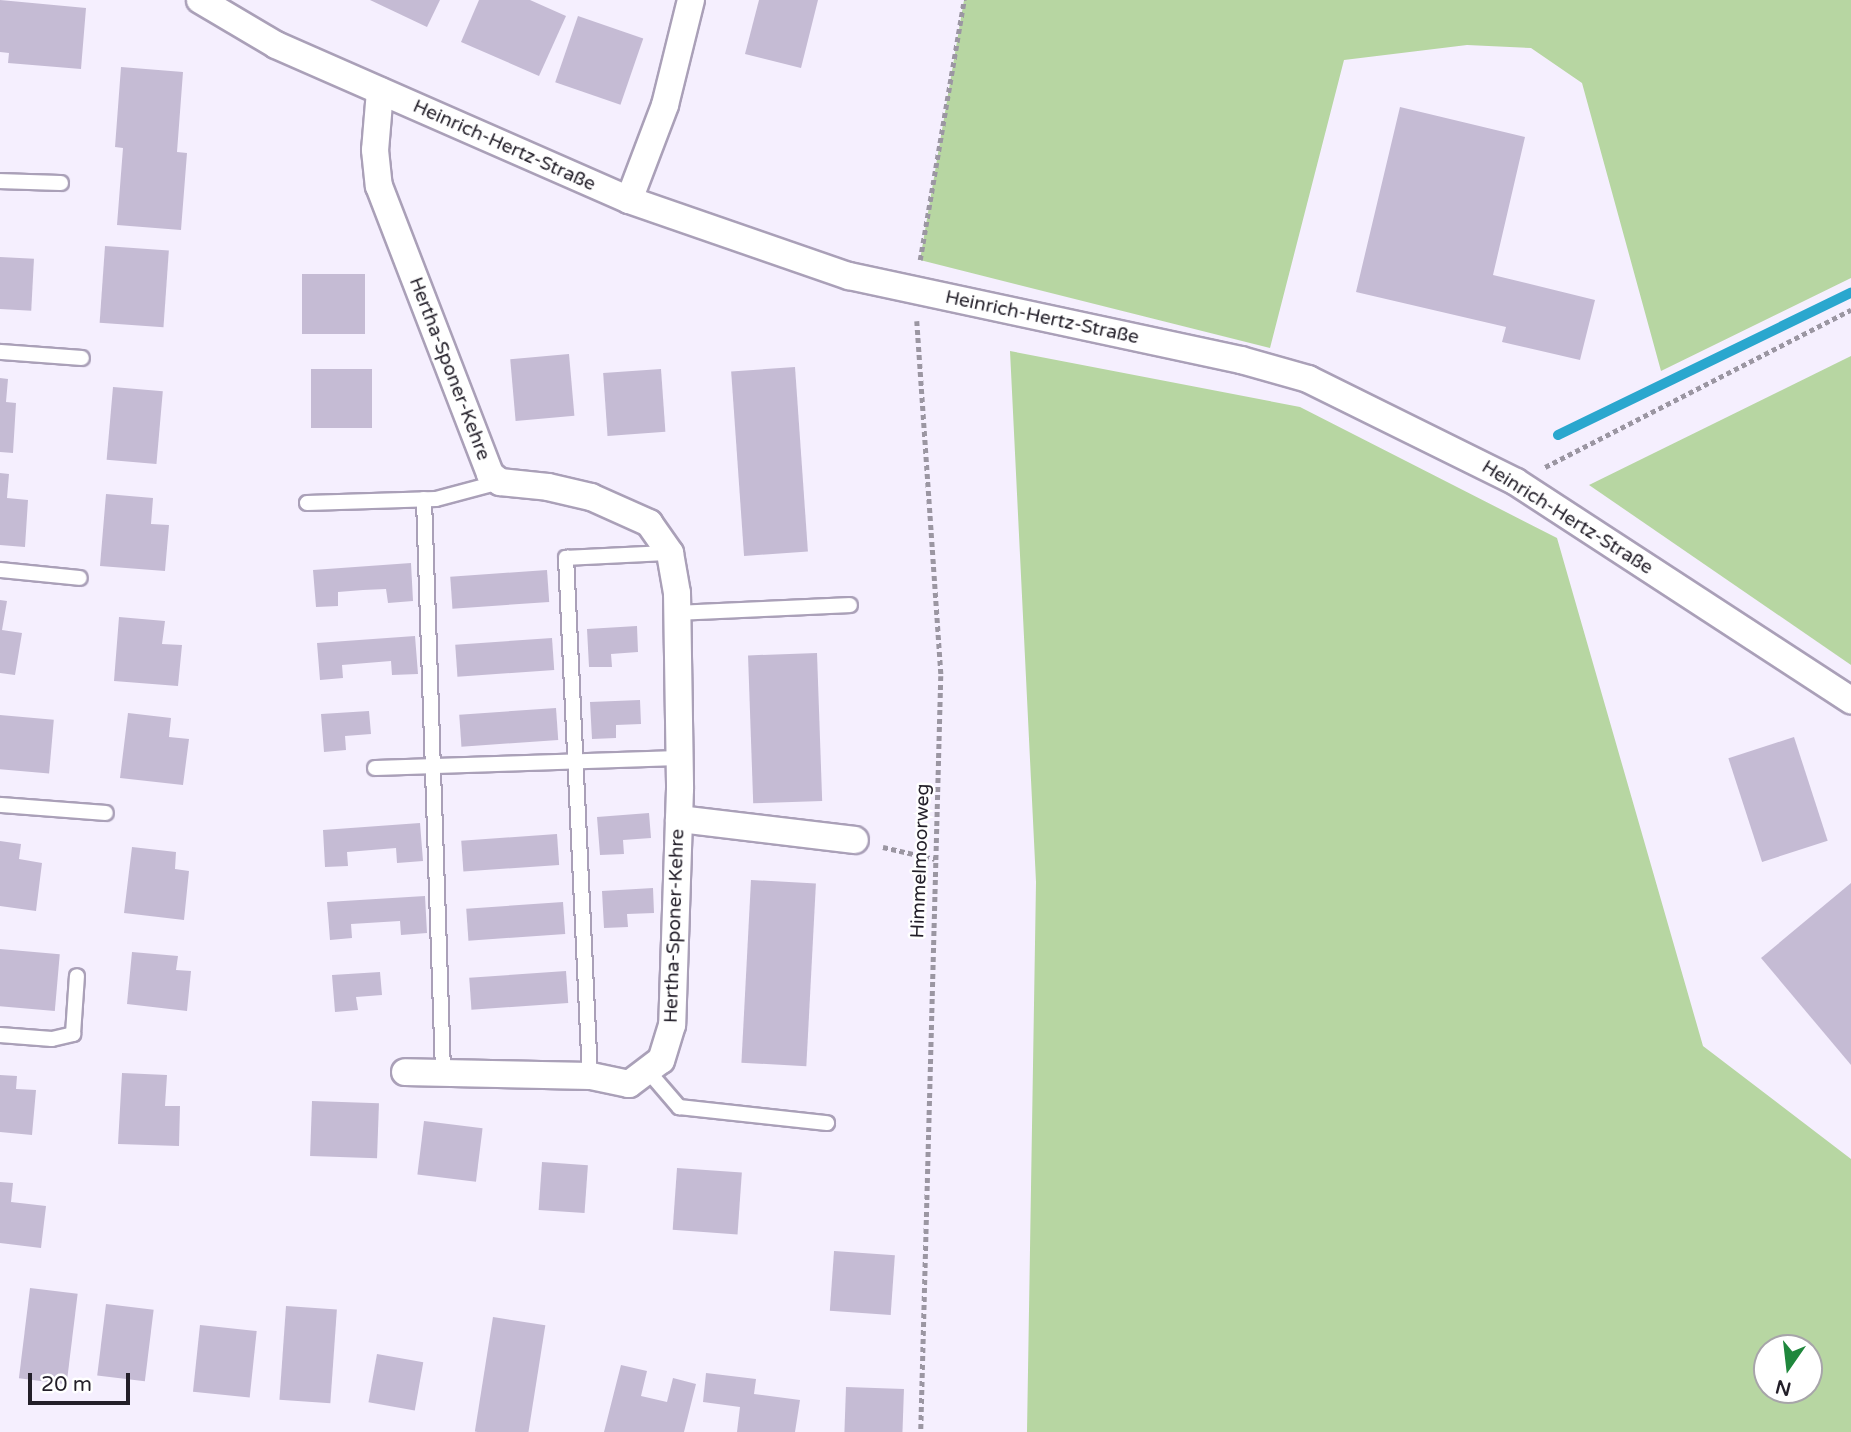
<!DOCTYPE html>
<meta charset="utf-8">
<style>
body{margin:0}
#map{position:relative;width:1851px;height:1432px;overflow:hidden;background:#f5effe;font-family:"Varela Round",sans-serif}
div>[style]{position:absolute}
[style*='--x']{left:calc(var(--x)*1px);top:calc(var(--y)*1px);width:calc(var(--w)*1px);rotate:calc(var(--a)*1deg)}
.green>*{inset:0;background:#b7d6a2}
.stream>*{height:10px;margin:-5px;padding:0 5px;transform-origin:5px;border-radius:5px;background:#2aa7ce}
.building>*{inset:0;background:#c5bbd4;transform-origin:0 0}
.path>*{height:4.5px;margin-top:-2.25px;transform-origin:0;background:repeating-linear-gradient(90deg,#9b96a2 0 5px,transparent 0 8.5px)}
.roads{filter:drop-shadow(2px 0 #aaa0b8) drop-shadow(-2px 0 #aaa0b8) drop-shadow(0 2px #aaa0b8) drop-shadow(0 -2px #aaa0b8)}
.service>*{height:14px;margin:-7px;padding:0 7px;transform-origin:7px;border-radius:7px;background:#fff}
.minor>*{height:26px;margin:-13px;padding:0 13px;transform-origin:13px;border-radius:13px;background:#fff}
span{translate:-50% -50%;white-space:nowrap;text-align:center;line-height:1.15;-webkit-text-stroke:5px #fff;paint-order:stroke}
.street-label{font-size:19px;color:#231f29}
.north{position:absolute;left:1753px;top:1334px;width:70px;height:70px;box-sizing:border-box;background:#fff;border:2px solid #a7a5a9;border-radius:50%;rotate:194deg;font-size:19px;font-weight:700;line-height:28px;text-align:center;color:#231f29}
.north::after{content:'';display:block;margin:auto;width:24px;height:32px;background:#1f873c;clip-path:polygon(50% 0,100% 100%,50% 72%,0 100%)}
.scale{position:absolute;left:28px;top:1373px;width:102px;height:32px;box-sizing:border-box;border:4px solid #231f29;border-top:0;padding-left:9px;font-size:21px;line-height:24px;white-space:nowrap;color:#231f29;-webkit-text-stroke:5px #fff;paint-order:stroke}
</style>
<div id="map">
<div class="green">
<i style="clip-path:polygon(964px 0,1851px 0,1851px 278px,1661px 371px,1582px 83px,1531px 48px,1467px 45px,1344px 60px,1270px 348px,920px 260px)"></i>
<i style="clip-path:polygon(evenodd,1010px 351px,1300px 407px,1557px 538px,1703px 1046px,1851px 1159px,1851px 1432px,1027px 1432px,1036px 882px,1010px 351px,1767px 1348px,1809px 1348px,1809px 1390px,1767px 1390px,1767px 1348px)"></i>
<i style="clip-path:polygon(1851px 356px,1851px 665px,1589px 485px)"></i>
</div>
<div class="stream">
<i style="--x:1558;--y:435;--w:326;--a:-25.9"></i>
</div>
<div class="building">
<i style="clip-path:polygon(0 0,86px 8px,81px 69px,8px 63px,9px 53px,0 52px)"></i>
<i style="clip-path:polygon(370px 0,440px 0,427px 27px)"></i>
<i style="clip-path:polygon(479px 0,530px 0,566px 16px,539px 76px,461px 42px)"></i>
<i style="clip-path:polygon(759px 0,818px 0,801px 68px,745px 54px)"></i>
<i style="left:578px;top:16px;width:69px;height:70px;rotate:19deg"></i>
<i style="clip-path:polygon(121px 67px,183px 72px,177px 152px,187px 153px,181px 230px,117px 225px,123px 148px,115px 147px)"></i>
<i style="clip-path:polygon(1400px 107px,1525px 137px,1493px 275px,1595px 300px,1580px 360px,1502px 342px,1506px 327px,1356px 292px)"></i>
<i style="left:105px;top:246px;width:64px;height:77px;rotate:4deg"></i>
<i style="left:0;top:257px;width:34px;height:52px;rotate:3deg"></i>
<i style="left:302px;top:274px;width:63px;height:60px"></i>
<i style="left:569px;top:354px;width:62px;height:59px;rotate:85deg"></i>
<i style="left:795px;top:367px;width:185px;height:64px;rotate:86deg"></i>
<i style="left:311px;top:369px;width:61px;height:59px"></i>
<i style="left:661px;top:369px;width:63px;height:58px;rotate:86deg"></i>
<i style="clip-path:polygon(0 378px,8px 379px,6px 402px,16px 403px,13px 453px,0 452px)"></i>
<i style="left:113px;top:387px;width:50px;height:73px;rotate:5deg"></i>
<i style="clip-path:polygon(0 473px,9px 474px,7px 498px,28px 500px,25px 547px,0 545px)"></i>
<i style="clip-path:polygon(106px 494px,153px 498px,151px 524px,169px 525px,165px 571px,100px 566px)"></i>
<i style="clip-path:polygon(411px 563px,413px 601px,388px 603px,386px 589px,363px 590px,338px 592px,338px 606px,316px 607px,313px 570px)"></i>
<i style="left:547px;top:570px;width:32px;height:97px;rotate:86deg"></i>
<i style="clip-path:polygon(0 600px,7px 601px,2px 630px,22px 633px,15px 675px,0 673px)"></i>
<i style="clip-path:polygon(119px 617px,165px 621px,162px 644px,182px 645px,178px 686px,114px 681px)"></i>
<i style="clip-path:polygon(637px 626px,638px 652px,611px 654px,612px 667px,589px 667px,587px 629px)"></i>
<i style="clip-path:polygon(415px 636px,418px 674px,392px 675px,391px 661px,342px 665px,343px 678px,320px 680px,317px 643px)"></i>
<i style="left:552px;top:638px;width:32px;height:97px;rotate:86deg"></i>
<i style="left:817px;top:653px;width:148px;height:69px;rotate:88deg"></i>
<i style="clip-path:polygon(640px 700px,641px 724px,616px 725px,616px 738px,592px 739px,590px 702px)"></i>
<i style="left:556px;top:708px;width:32px;height:97px;rotate:86deg"></i>
<i style="clip-path:polygon(369px 711px,371px 734px,345px 736px,346px 750px,324px 752px,321px 714px)"></i>
<i style="clip-path:polygon(128px 713px,171px 718px,169px 737px,189px 739px,183px 785px,120px 778px)"></i>
<i style="left:0;top:715px;width:54px;height:54px;rotate:5deg"></i>
<i style="left:1794px;top:737px;width:109px;height:69px;rotate:72deg"></i>
<i style="clip-path:polygon(649px 813px,651px 838px,623px 840px,624px 854px,600px 855px,597px 817px)"></i>
<i style="clip-path:polygon(420px 823px,423px 861px,397px 863px,396px 848px,347px 852px,348px 866px,325px 867px,323px 830px)"></i>
<i style="left:557px;top:834px;width:31px;height:96px;rotate:86deg"></i>
<i style="clip-path:polygon(0 841px,21px 844px,19px 859px,42px 863px,36px 911px,0 906px)"></i>
<i style="clip-path:polygon(132px 847px,176px 852px,175px 869px,189px 871px,184px 920px,124px 913px)"></i>
<i style="left:751px;top:880px;width:65px;height:183px;rotate:3deg"></i>
<i style="clip-path:polygon(1851px 883px,1851px 1065px,1761px 958px)"></i>
<i style="clip-path:polygon(653px 888px,654px 913px,627px 914px,628px 927px,604px 928px,602px 891px)"></i>
<i style="clip-path:polygon(425px 896px,427px 933px,401px 935px,400px 921px,351px 924px,352px 938px,330px 940px,327px 902px)"></i>
<i style="left:563px;top:902px;width:32px;height:97px;rotate:86deg"></i>
<i style="left:0;top:949px;width:60px;height:57px;rotate:5deg"></i>
<i style="clip-path:polygon(132px 952px,178px 956px,176px 970px,191px 971px,187px 1011px,127px 1004px)"></i>
<i style="left:566px;top:971px;width:32px;height:97px;rotate:86deg"></i>
<i style="clip-path:polygon(380px 972px,382px 995px,356px 997px,358px 1010px,335px 1012px,332px 975px)"></i>
<i style="clip-path:polygon(122px 1073px,167px 1075px,165px 1106px,180px 1106px,179px 1146px,118px 1144px)"></i>
<i style="clip-path:polygon(0 1075px,17px 1076px,16px 1089px,36px 1090px,32px 1135px,0 1132px)"></i>
<i style="left:312px;top:1101px;width:67px;height:55px;rotate:2deg"></i>
<i style="left:424px;top:1121px;width:59px;height:54px;rotate:7deg"></i>
<i style="left:542px;top:1162px;width:46px;height:48px;rotate:4deg"></i>
<i style="left:677px;top:1168px;width:65px;height:62px;rotate:4deg"></i>
<i style="clip-path:polygon(0 1182px,13px 1183px,11px 1202px,46px 1206px,41px 1248px,0 1243px)"></i>
<i style="left:834px;top:1251px;width:61px;height:60px;rotate:4deg"></i>
<i style="left:30px;top:1288px;width:48px;height:91px;rotate:7deg"></i>
<i style="left:106px;top:1304px;width:48px;height:72px;rotate:7deg"></i>
<i style="left:286px;top:1306px;width:51px;height:94px;rotate:4deg"></i>
<i style="left:493px;top:1317px;width:53px;height:116px;rotate:9deg"></i>
<i style="left:200px;top:1325px;width:57px;height:67px;rotate:6deg"></i>
<i style="left:377px;top:1354px;width:47px;height:49px;rotate:10deg"></i>
<i style="clip-path:polygon(621px 1365px,647px 1371px,641px 1396px,667px 1402px,673px 1378px,696px 1384px,684px 1432px,604px 1432px)"></i>
<i style="clip-path:polygon(706px 1373px,756px 1379px,754px 1394px,800px 1400px,795px 1432px,737px 1432px,740px 1407px,703px 1402px)"></i>
<i style="left:846px;top:1387px;width:58px;height:45px;rotate:2deg"></i>
</div>
<div class="path">
<i style="--x:920;--y:260;--w:264;--a:-80.4"></i>
<i style="--x:917;--y:321;--w:356;--a:86.1"></i>
<i style="--x:941;--y:676;--w:756;--a:91.52"></i>
<i style="--x:1545;--y:467;--w:344;--a:-27.2"></i>
<i style="--x:883;--y:847;--w:53;--a:13"></i>
</div>
<div class="roads">
<div class="service">
<i style="--x:0;--y:181;--w:61;--a:1.9"></i>
<i style="--x:0;--y:352;--w:82;--a:4.2"></i>
<i style="--x:424;--y:499;--w:572;--a:88.1"></i>
<i style="--x:307;--y:503;--w:129;--a:-1.8"></i>
<i style="--x:436;--y:499;--w:66;--a:-14.9"></i>
<i style="--x:0;--y:570;--w:80;--a:5.7"></i>
<i style="--x:677;--y:613;--w:173;--a:-2.6"></i>
<i style="--x:375;--y:768;--w:304;--a:-1.9"></i>
<i style="--x:0;--y:805;--w:106;--a:4.3"></i>
<i style="--x:0;--y:1035;--w:52;--a:4.4"></i>
<i style="--x:52;--y:1039;--w:22;--a:-13"></i>
<i style="--x:73;--y:1034;--w:58;--a:-86.1"></i>
<i style="--x:648;--y:1071;--w:48;--a:49.3"></i>
<i style="--x:679;--y:1107;--w:149;--a:6.2"></i>
<i style="--x:590;--y:1076;--w:519;--a:-92.65"></i>
<i style="--x:566;--y:558;--w:104;--a:-2.8"></i>
</div>
<div class="minor">
<i style="--x:200;--y:0;--w:88;--a:30.6"></i>
<i style="--x:276;--y:45;--w:386;--a:23.7"></i>
<i style="--x:629;--y:200;--w:233;--a:19.1"></i>
<i style="--x:849;--y:276;--w:401;--a:12.1"></i>
<i style="--x:1241;--y:360;--w:70;--a:15.8"></i>
<i style="--x:1308;--y:379;--w:232;--a:26.3"></i>
<i style="--x:1516;--y:482;--w:400;--a:33.1"></i>
<i style="--x:380;--y:91;--w:59;--a:94.8"></i>
<i style="--x:375;--y:150;--w:36;--a:84"></i>
<i style="--x:379;--y:186;--w:309;--a:68.9"></i>
<i style="--x:490;--y:474;--w:13;--a:39"></i>
<i style="--x:500;--y:482;--w:48;--a:5.9"></i>
<i style="--x:548;--y:487;--w:44;--a:13.1"></i>
<i style="--x:591;--y:497;--w:64;--a:24.1"></i>
<i style="--x:649;--y:523;--w:37;--a:55"></i>
<i style="--x:670;--y:553;--w:41;--a:80.1"></i>
<i style="--x:677;--y:593;--w:196;--a:89.1"></i>
<i style="--x:680;--y:789;--w:236;--a:91.9"></i>
<i style="--x:672;--y:1025;--w:37;--a:107"></i>
<i style="--x:661;--y:1060;--w:40;--a:143"></i>
<i style="--x:629;--y:1084;--w:40;--a:-168"></i>
<i style="--x:590;--y:1076;--w:185;--a:-178.8"></i>
<i style="--x:629;--y:200;--w:102;--a:-69.2"></i>
<i style="--x:665;--y:105;--w:108;--a:-76.1"></i>
<i style="--x:679;--y:819;--w:177;--a:6.8"></i>
</div>
</div>
<div class="street-label">
<span style="left:504px;top:146px;rotate:24deg">Heinrich-Hertz-Straße</span>
<span style="left:1042px;top:318px;rotate:12deg">Heinrich-Hertz-Straße</span>
<span style="left:449px;top:369px;rotate:69deg">Hertha-Sponer-Kehre</span>
<span style="left:1567px;top:518px;rotate:32deg">Heinrich-Hertz-Straße</span>
<span style="left:921px;top:861px;rotate:-88deg">Himmelmoorweg</span>
<span style="left:675px;top:926px;rotate:-88deg">Hertha-Sponer-Kehre</span>
</div>
<div class="north">N</div>
<div class="scale">20 m</div>
</div>
